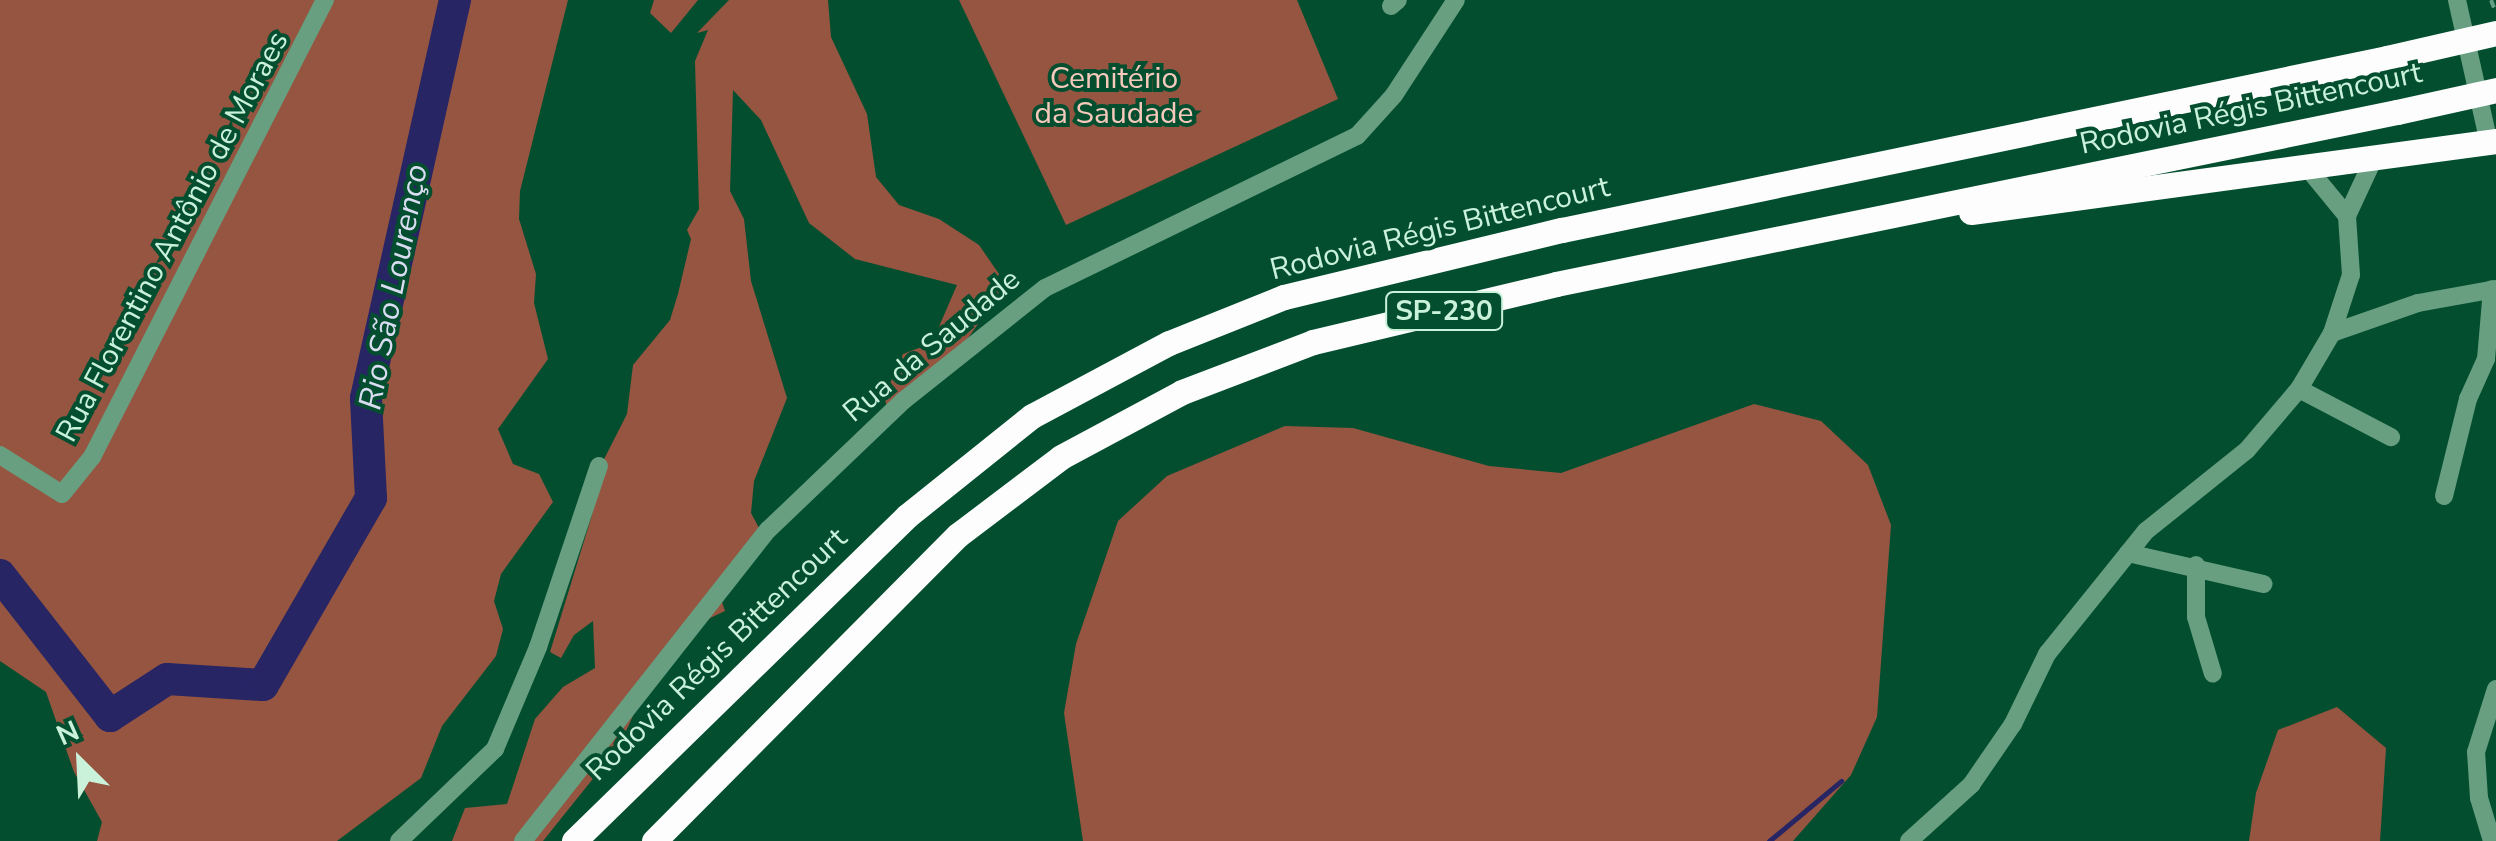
<!DOCTYPE html>
<meta charset="utf-8">
<style>
body{margin:0}
#map{position:relative;width:2496px;height:841px;overflow:hidden;background:#044e30;font-family:"Nunito Sans",sans-serif}
div>[style]{position:absolute}
[style*='--x']{left:calc(var(--x)*1px);top:calc(var(--y)*1px);width:calc(var(--w)*1px);rotate:calc(var(--a)*1deg)}
.green>*{inset:0;background:#965540}
.stream>*{height:5px;margin:-2.5px;padding:0 2.5px;transform-origin:2.5px;border-radius:2.5px;background:#272564}
.river>*{height:32px;margin:-16px;padding:0 16px;transform-origin:16px;border-radius:16px;background:#272564}
.path>*{height:4px;margin-top:-2px;transform-origin:0;background:repeating-linear-gradient(90deg,#659f83 0 8px,transparent 0 16px)}
.minor>*{height:18px;margin:-9px;padding:0 9px;transform-origin:9px;border-radius:9px;background:#679f80}
.highway>*{height:25px;margin:-12.5px;padding:0 12.5px;transform-origin:12.5px;border-radius:12.5px;background:#fdfdfd}
.highway-bridge>*{height:25px;margin:-12.5px;padding:0 12.5px;transform-origin:12.5px;border-radius:12.5px;background:#fdfdfd}
span{translate:-50% -50%;white-space:nowrap;text-align:center;line-height:1.15;-webkit-text-stroke:8px #044e30;paint-order:stroke}
.shield-label span{padding:2px 8px;background:#044e30;border:2px solid;border-radius:8px;-webkit-text-stroke-width:0}
.shield-label{font-size:28px;color:#caf2da;font-weight:700}
.park-label{font-size:30px;color:#f6c9bb}
.street-label{font-size:30px;color:#caf2da}
.water-label{font-size:32px;color:#daddf1;font-style:italic}
.north{position:absolute;left:30px;top:711px;width:100px;height:100px;-webkit-text-stroke:8px #044e30;paint-order:stroke;rotate:336deg;font-size:28px;font-weight:700;line-height:40px;text-align:center;color:#caf2da}
.north::after{content:'';display:block;margin:auto;width:35px;height:45px;background:#caf2da;clip-path:polygon(50% 0,100% 100%,50% 72%,0 100%)}
</style>
<div id="map">
<div class="green">
<i style="clip-path:polygon(0 0,568px 0,520px 191px,519px 219px,536px 274px,534px 303px,548px 359px,498px 429px,513px 464px,539px 474px,553px 502px,501px 574px,494px 601px,503px 629px,496px 656px,442px 726px,421px 778px,337px 841px,97px 841px,102px 822px,74px 772px,46px 692px,0 661px)"></i>
<i style="clip-path:polygon(654px 0,698px 0,671px 33px,650px 13px)"></i>
<i style="clip-path:polygon(729px 0,828px 0,831px 37px,867px 114px,876px 177px,899px 205px,939px 219px,979px 245px,999px 274px,994px 284px,1004px 289px,1004px 299px,983px 317px,939px 379px,889px 413px,884px 397px,903px 354px,932px 343px,957px 285px,855px 259px,809px 223px,761px 120px,733px 90px,730px 191px,744px 219px,751px 281px,787px 398px,754px 481px,751px 513px,759px 528px,721px 599px,725px 611px,708px 619px,635px 711px,620px 745px,543px 841px,452px 841px,465px 808px,507px 804px,535px 719px,563px 687px,595px 668px,593px 621px,574px 635px,561px 658px,550px 652px,592px 515px,597px 473px,627px 414px,633px 365px,670px 320px,678px 294px,691px 239px,687px 230px,699px 209px,695px 61px,708px 30px,697px 33px)"></i>
<i style="clip-path:polygon(959px 0,1297px 0,1338px 99px,1066px 225px)"></i>
<i style="clip-path:polygon(1754px 404px,1821px 421px,1868px 465px,1891px 525px,1877px 717px,1851px 775px,1793px 841px,1083px 841px,1064px 713px,1076px 644px,1118px 521px,1167px 476px,1285px 426px,1353px 428px,1489px 466px,1561px 473px)"></i>
<i style="clip-path:polygon(2337px 707px,2386px 748px,2380px 841px,2249px 841px,2256px 793px,2278px 730px)"></i>
</div>
<div class="stream">
<i style="--x:1769;--y:841;--w:94;--a:-39.8"></i>
</div>
<div class="river">
<i style="--x:0;--y:575;--w:179;--a:52"></i>
<i style="--x:110;--y:716;--w:68;--a:-33"></i>
<i style="--x:167;--y:679;--w:96;--a:3.6"></i>
<i style="--x:263;--y:685;--w:216;--a:-60"></i>
<i style="--x:371;--y:498;--w:100;--a:-92.9"></i>
<i style="--x:366;--y:398;--w:408;--a:-77.4"></i>
</div>
<div class="path">
<i style="--x:2491;--y:0;--w:14;--a:69"></i>
</div>
<div class="minor">
<i style="--x:2457;--y:0;--w:147;--a:77.4"></i>
<i style="--x:1391;--y:6;--w:9;--a:-41"></i>
<i style="--x:2306;--y:166;--w:65;--a:50.6"></i>
<i style="--x:2332;--y:333;--w:91;--a:-19.2"></i>
<i style="--x:2418;--y:303;--w:79;--a:-10.2"></i>
<i style="--x:2299;--y:389;--w:104;--a:27.6"></i>
<i style="--x:0;--y:455;--w:73;--a:32.2"></i>
<i style="--x:62;--y:494;--w:48;--a:-51"></i>
<i style="--x:92;--y:457;--w:513;--a:-62.99"></i>
<i style="--x:2444;--y:496;--w:100;--a:-76.1"></i>
<i style="--x:2468;--y:399;--w:44;--a:-65.8"></i>
<i style="--x:2486;--y:359;--w:70;--a:-85.1"></i>
<i style="--x:2128;--y:553;--w:139;--a:12.9"></i>
<i style="--x:2196;--y:565;--w:52;--a:90"></i>
<i style="--x:2196;--y:617;--w:59;--a:73.4"></i>
<i style="--x:399;--y:841;--w:133;--a:-43.8"></i>
<i style="--x:495;--y:749;--w:111;--a:-67.1"></i>
<i style="--x:538;--y:647;--w:191;--a:-71.4"></i>
<i style="--x:523;--y:841;--w:396;--a:-51.8"></i>
<i style="--x:768;--y:530;--w:187;--a:-43.7"></i>
<i style="--x:903;--y:401;--w:181;--a:-38.5"></i>
<i style="--x:1045;--y:288;--w:347;--a:-26"></i>
<i style="--x:1357;--y:136;--w:55;--a:-47.9"></i>
<i style="--x:1394;--y:95;--w:113;--a:-56.9"></i>
<i style="--x:1909;--y:841;--w:84;--a:-42.1"></i>
<i style="--x:1971;--y:785;--w:74;--a:-55.5"></i>
<i style="--x:2013;--y:724;--w:78;--a:-64.1"></i>
<i style="--x:2047;--y:654;--w:158;--a:-51.2"></i>
<i style="--x:2146;--y:531;--w:129;--a:-38.7"></i>
<i style="--x:2247;--y:450;--w:80;--a:-49.6"></i>
<i style="--x:2299;--y:389;--w:65;--a:-59.5"></i>
<i style="--x:2332;--y:333;--w:61;--a:-71.9"></i>
<i style="--x:2351;--y:275;--w:59;--a:-93.9"></i>
<i style="--x:2347;--y:216;--w:62;--a:-65.1"></i>
<i style="--x:2492;--y:841;--w:45;--a:-106.8"></i>
<i style="--x:2479;--y:798;--w:46;--a:-93.7"></i>
<i style="--x:2476;--y:752;--w:66;--a:-72.4"></i>
</div>
<div class="highway">
<i style="--x:1971;--y:212;--w:530;--a:-7.7"></i>
<i style="--x:574;--y:841;--w:465;--a:-44.3"></i>
<i style="--x:907;--y:516;--w:160;--a:-38.7"></i>
<i style="--x:1032;--y:416;--w:155;--a:-28.1"></i>
<i style="--x:1169;--y:343;--w:124;--a:-21.8"></i>
<i style="--x:1284;--y:297;--w:286;--a:-13.6"></i>
<i style="--x:1562;--y:230;--w:843;--a:-11.78"></i>
<i style="--x:654;--y:841;--w:431;--a:-45.2"></i>
<i style="--x:958;--y:535;--w:129;--a:-37.1"></i>
<i style="--x:1061;--y:457;--w:137;--a:-28.2"></i>
<i style="--x:1182;--y:392;--w:140;--a:-20.9"></i>
<i style="--x:1313;--y:342;--w:250;--a:-13.4"></i>
<i style="--x:1556;--y:284;--w:858;--a:-11.56"></i>
</div>
<div class="highway-bridge">
<i style="--x:2387;--y:58;--w:112;--a:-12.9"></i>
<i style="--x:2397;--y:112;--w:101;--a:-12.5"></i>
</div>
<div class="shield-label">
<span style="left:1444px;top:311px">SP-230</span>
</div>
<div class="park-label">
<span style="left:1114px;top:96px">Cemitério<br>da Saudade</span>
</div>
<div class="street-label">
<span style="left:2251px;top:109px;rotate:-12deg">Rodovia Régis Bittencourt</span>
<span style="left:1440px;top:229px;rotate:-14deg">Rodovia Régis Bittencourt</span>
<span style="left:173px;top:237px;rotate:-62deg">Rua Florentino Antônio de Moraes</span>
<span style="left:932px;top:346px;rotate:-40deg">Rua da Saudade</span>
<span style="left:717px;top:655px;rotate:-44deg">Rodovia Régis Bittencourt</span>
</div>
<div class="water-label">
<span style="left:394px;top:287px;rotate:-79deg">Rio São Lourenço</span>
</div>
<div class="north">N</div>
</div>
